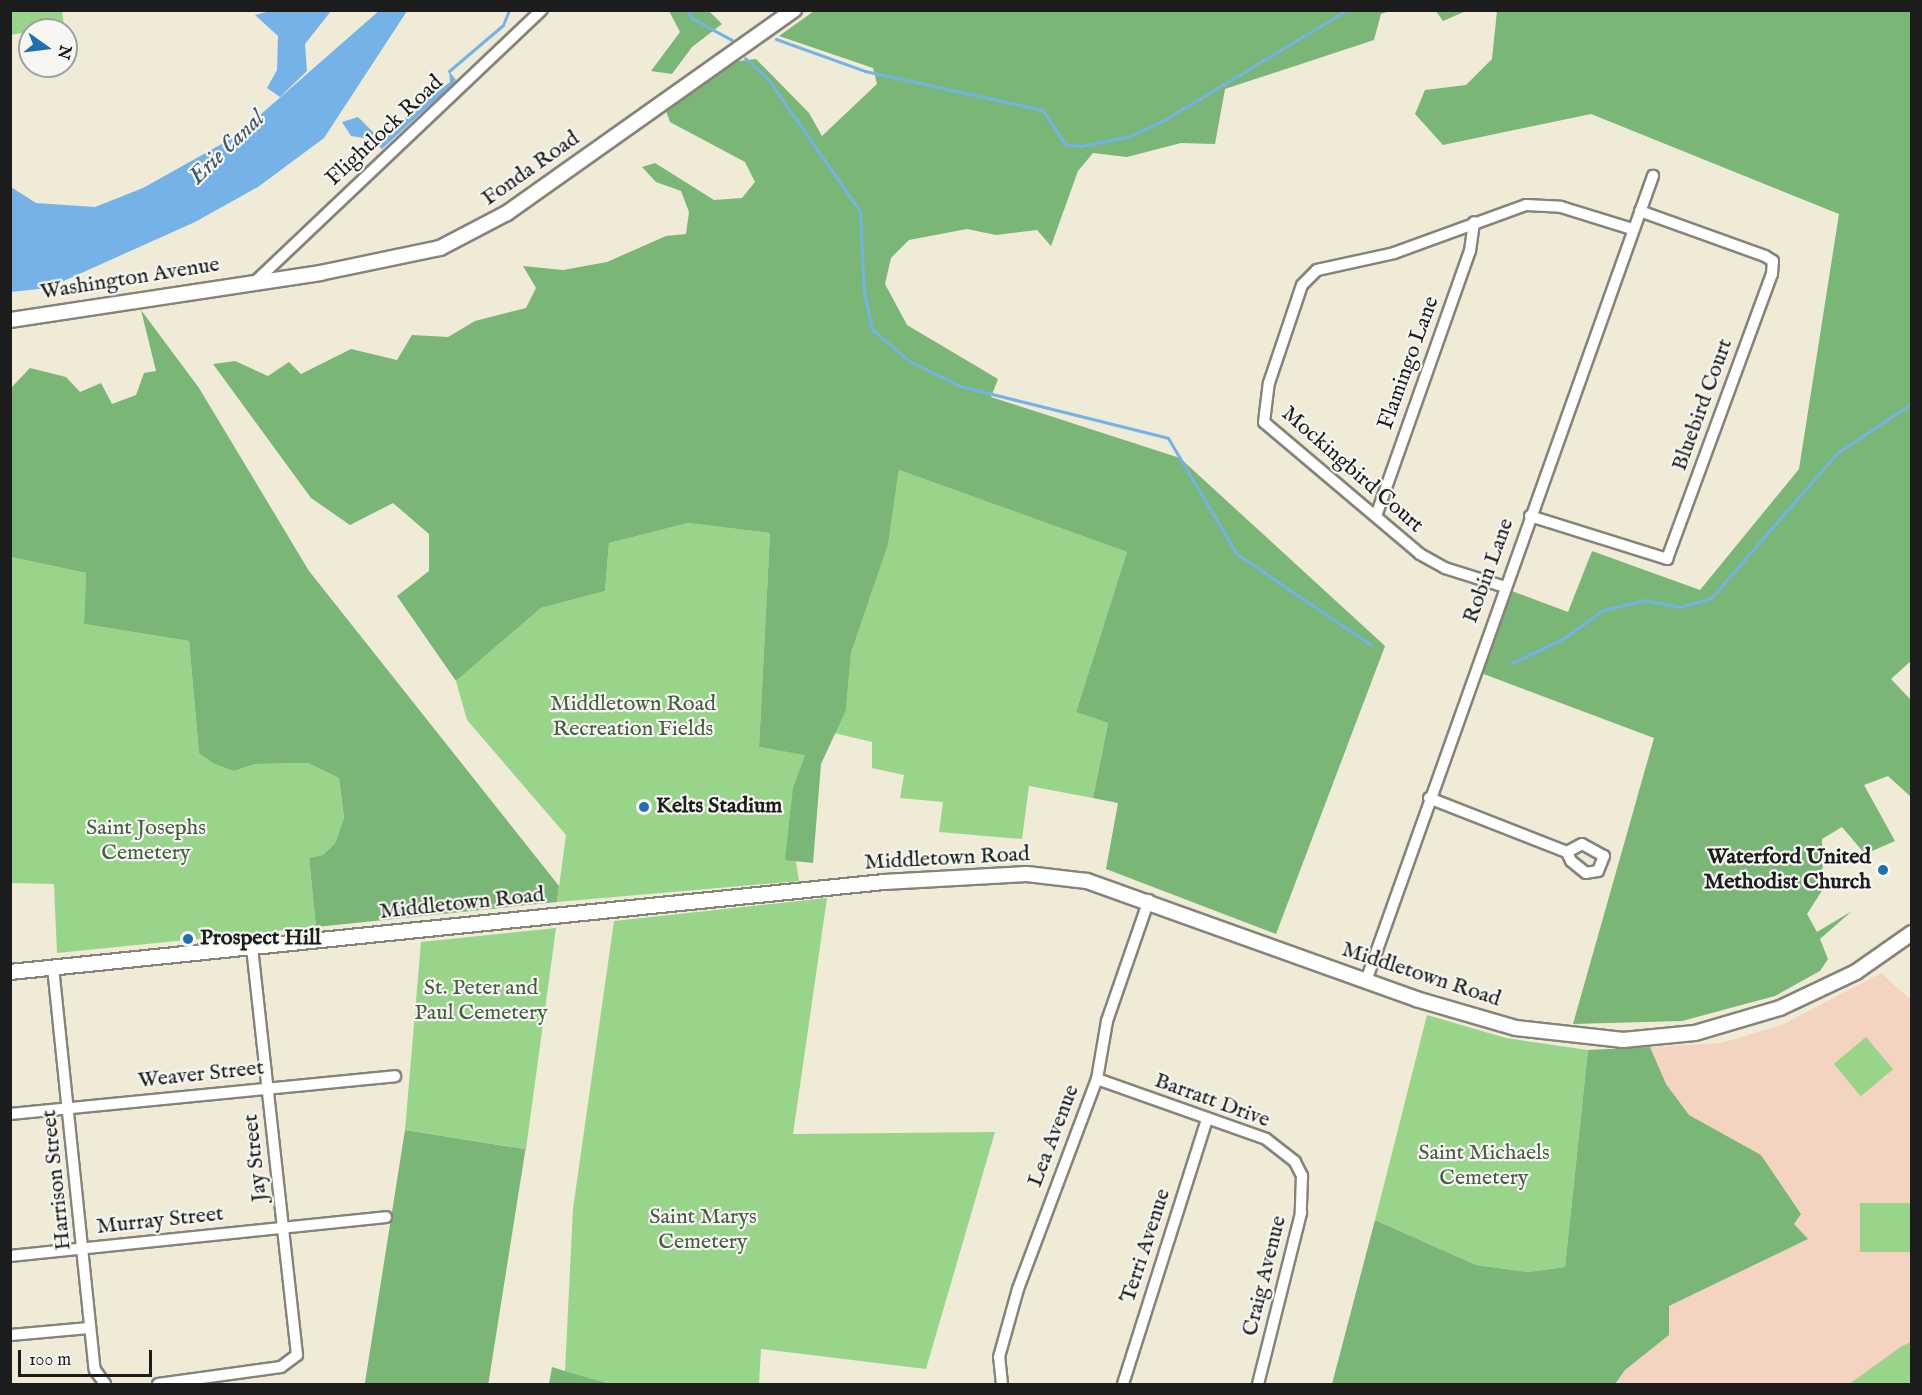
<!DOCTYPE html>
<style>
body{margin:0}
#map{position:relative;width:1922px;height:1395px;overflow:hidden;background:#efebd7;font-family:"IM FELL English",serif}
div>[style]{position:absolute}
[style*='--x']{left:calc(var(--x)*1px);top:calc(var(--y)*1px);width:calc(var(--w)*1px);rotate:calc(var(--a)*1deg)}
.built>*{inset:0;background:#f4d3c0}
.green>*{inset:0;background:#98d58a;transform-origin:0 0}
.forest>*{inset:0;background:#7ab676;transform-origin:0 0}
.water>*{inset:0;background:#74b2e7}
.stream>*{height:3px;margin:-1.5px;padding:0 1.5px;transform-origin:1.5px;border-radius:1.5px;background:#74b2e7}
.roads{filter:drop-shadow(2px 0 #86847a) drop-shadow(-2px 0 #86847a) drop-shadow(0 2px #86847a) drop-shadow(0 -2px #86847a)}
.minor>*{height:10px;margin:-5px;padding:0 5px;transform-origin:5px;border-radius:5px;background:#fff}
.tertiary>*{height:14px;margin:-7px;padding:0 7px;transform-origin:7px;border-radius:7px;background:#fff}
.dots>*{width:16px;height:16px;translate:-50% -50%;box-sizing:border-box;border:3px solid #f6f6f2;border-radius:50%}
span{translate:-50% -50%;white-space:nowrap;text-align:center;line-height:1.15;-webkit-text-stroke:4.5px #f6f6f2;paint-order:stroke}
.street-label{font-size:22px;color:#1c1c1c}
.park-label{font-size:22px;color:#475d42}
.poi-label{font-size:22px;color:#1c1c1c;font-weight:700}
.left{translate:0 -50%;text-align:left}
.right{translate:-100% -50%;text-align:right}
.water-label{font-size:24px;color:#3f586d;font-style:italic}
.frame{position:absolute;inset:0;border:12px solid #1c1c1c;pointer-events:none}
.north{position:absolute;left:18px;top:18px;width:60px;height:60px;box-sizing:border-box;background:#f6f6f2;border:2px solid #9f9f9c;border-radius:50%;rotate:104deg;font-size:16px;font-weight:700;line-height:24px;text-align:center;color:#1c1c1c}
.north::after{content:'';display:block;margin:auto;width:21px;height:27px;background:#1f6fb2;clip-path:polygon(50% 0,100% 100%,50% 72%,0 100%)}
.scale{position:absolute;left:18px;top:1350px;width:134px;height:27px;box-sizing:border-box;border:3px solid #1c1c1c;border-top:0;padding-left:8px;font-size:18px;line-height:21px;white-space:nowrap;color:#1c1c1c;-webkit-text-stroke:4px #f6f6f2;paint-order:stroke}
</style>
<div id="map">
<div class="built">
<i style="clip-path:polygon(1881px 973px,1911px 1000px,1911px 1384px,1615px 1384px,1625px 1370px,1669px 1335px,1669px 1306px,1808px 1239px,1794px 1224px,1801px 1213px,1761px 1155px,1689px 1115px,1666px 1084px,1650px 1047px,1721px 1043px,1782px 1025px)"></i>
</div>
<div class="green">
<i style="clip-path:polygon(11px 10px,62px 11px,64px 25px,11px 35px)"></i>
<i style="clip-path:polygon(899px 470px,1127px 552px,1076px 712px,1108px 723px,1093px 798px,1029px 786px,1022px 839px,939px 832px,943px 802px,900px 798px,904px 775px,872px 768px,872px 742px,834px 733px,846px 710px,851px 653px,888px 545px)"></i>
<i style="clip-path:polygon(688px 523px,770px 533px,759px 747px,805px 754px,795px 856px,799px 881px,557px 902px,566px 835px,467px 720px,456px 681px,541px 608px,605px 591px,609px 543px)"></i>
<i style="clip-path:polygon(11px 557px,86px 573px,84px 624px,189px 641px,199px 753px,234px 771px,255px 764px,308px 763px,339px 778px,344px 819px,335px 843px,323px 855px,309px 858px,316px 927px,57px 953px,54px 884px,11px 883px)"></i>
<i style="clip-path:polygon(827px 898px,793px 1134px,995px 1132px,926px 1369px,761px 1349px,759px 1384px,611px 1384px,565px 1371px,573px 1209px,614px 921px)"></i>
<i style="clip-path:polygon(556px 928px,526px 1149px,405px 1130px,421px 942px)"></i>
<i style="clip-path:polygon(1427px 1015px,1506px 1038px,1588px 1050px,1565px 1267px,1528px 1272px,1476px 1265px,1375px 1220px)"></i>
<i style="left:1866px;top:1037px;width:42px;height:42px;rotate:50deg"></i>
<i style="left:1911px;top:1203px;width:49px;height:51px;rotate:90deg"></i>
<i style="clip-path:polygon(1911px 1342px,1911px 1384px,1849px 1384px,1902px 1346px)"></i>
</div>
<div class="forest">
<i style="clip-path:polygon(669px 11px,709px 11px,722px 24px,692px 47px,672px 74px,651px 71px,680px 32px)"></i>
<i style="clip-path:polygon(814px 11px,1390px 11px,1381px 14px,1374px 40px,1225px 89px,1215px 144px,1181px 143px,1127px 157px,1093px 153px,1078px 171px,1051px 246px,1037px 230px,996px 235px,967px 229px,909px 240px,891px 258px,885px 284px,907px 325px,998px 379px,991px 397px,1180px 458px,1385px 646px,1276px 934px,1106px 869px,1118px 803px,1093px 798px,1108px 723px,1076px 712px,1127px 552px,899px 470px,888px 545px,851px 653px,846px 710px,821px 764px,813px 863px,785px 860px,793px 788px,805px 755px,759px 747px,770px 533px,688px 523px,609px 543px,605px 591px,541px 608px,456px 681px,397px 596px,429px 571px,429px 534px,393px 503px,350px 525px,311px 498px,213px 364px,235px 361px,268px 376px,289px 362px,301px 374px,351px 349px,397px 360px,412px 335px,448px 337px,475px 321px,526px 308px,536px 288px,523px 266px,563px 270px,607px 262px,666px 236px,686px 234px,689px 212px,681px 191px,656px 182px,642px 167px,655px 163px,714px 200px,742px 198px,755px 182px,745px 162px,670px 122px,666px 111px,730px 62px,756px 59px,809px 113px,822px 136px,877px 84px,873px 68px,779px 36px)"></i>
<i style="clip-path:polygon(1436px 11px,1466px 11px,1443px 21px)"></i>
<i style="clip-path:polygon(1497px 11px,1911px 11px,1912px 660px,1891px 679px,1911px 700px,1911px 797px,1888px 776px,1864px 785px,1895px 841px,1865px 854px,1842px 827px,1822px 839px,1823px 889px,1807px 914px,1817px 932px,1852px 911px,1820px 939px,1828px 959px,1820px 971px,1775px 996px,1682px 1021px,1573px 1024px,1654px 738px,1481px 673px,1509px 590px,1568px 612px,1592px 551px,1700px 590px,1799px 469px,1839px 214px,1591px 114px,1443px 145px,1415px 114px,1425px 90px,1466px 85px,1492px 59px)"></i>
<i style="clip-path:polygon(141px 310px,199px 388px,309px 571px,559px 886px,557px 902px,316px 927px,309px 858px,323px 855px,335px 843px,344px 818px,339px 778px,308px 763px,255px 764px,234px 771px,213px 763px,199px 753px,189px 641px,84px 624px,86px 573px,11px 557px,11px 388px,30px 368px,66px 377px,80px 392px,101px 383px,112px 404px,136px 395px,144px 373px,156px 371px)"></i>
<i style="clip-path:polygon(1650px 1047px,1666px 1084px,1689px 1115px,1761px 1155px,1801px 1214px,1794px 1224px,1808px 1239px,1669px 1306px,1669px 1335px,1625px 1370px,1615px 1384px,1332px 1384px,1375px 1220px,1476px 1265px,1528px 1272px,1565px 1267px,1588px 1050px)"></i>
<i style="left:405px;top:1130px;width:122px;height:257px;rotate:9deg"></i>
<i style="clip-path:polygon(552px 1367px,565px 1371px,611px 1384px,549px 1384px)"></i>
</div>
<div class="water">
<i style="clip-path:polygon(380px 10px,407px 11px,324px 138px,258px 187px,195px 222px,48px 288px,11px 292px,11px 187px,36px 203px,95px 207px,143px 188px,236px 136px)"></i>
<i style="clip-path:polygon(270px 11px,331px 11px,305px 44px,307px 71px,280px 97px,267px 88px,277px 70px,278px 36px,255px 15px)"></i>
<i style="clip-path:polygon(449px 71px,456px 80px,453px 84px,382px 149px,371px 139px,351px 136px,342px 122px,358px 117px,379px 138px,450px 82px)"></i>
</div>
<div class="stream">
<i style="--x:687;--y:10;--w:11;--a:56"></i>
<i style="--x:693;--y:19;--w:44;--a:28.3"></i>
<i style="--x:776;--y:39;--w:95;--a:19.8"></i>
<i style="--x:865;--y:71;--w:182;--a:12.4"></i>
<i style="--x:1043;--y:110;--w:40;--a:57.1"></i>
<i style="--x:1065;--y:144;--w:17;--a:7"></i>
<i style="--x:1082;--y:146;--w:49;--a:-11.8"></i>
<i style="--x:1130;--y:136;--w:38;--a:-25"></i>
<i style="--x:1164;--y:120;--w:214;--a:-31"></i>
<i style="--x:745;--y:58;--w:31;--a:42"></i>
<i style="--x:768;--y:79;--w:161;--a:55.1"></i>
<i style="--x:860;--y:211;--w:81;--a:87.2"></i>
<i style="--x:864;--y:292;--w:38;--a:78"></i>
<i style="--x:872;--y:329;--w:49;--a:40.9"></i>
<i style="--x:909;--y:361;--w:57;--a:26.1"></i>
<i style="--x:960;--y:386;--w:214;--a:14"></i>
<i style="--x:1168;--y:438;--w:135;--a:59.3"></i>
<i style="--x:1237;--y:554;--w:162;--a:34.2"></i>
<i style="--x:449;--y:71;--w:71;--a:-40.4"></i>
<i style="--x:503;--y:25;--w:16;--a:-68"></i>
<i style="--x:1512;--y:663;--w:58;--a:-25.7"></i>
<i style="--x:1564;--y:638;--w:48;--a:-35.7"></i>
<i style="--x:1603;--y:610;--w:43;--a:-13.4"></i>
<i style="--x:1645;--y:600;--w:36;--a:11"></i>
<i style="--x:1680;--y:607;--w:32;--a:-16"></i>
<i style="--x:1711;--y:598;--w:192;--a:-49"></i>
<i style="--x:1837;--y:453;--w:90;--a:-33.7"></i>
</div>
<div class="roads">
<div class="minor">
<i style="--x:256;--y:281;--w:394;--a:-43.5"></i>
<i style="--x:1376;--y:516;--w:281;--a:-70.5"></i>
<i style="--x:1470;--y:251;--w:29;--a:-82"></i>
<i style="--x:1530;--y:516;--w:144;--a:17.4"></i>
<i style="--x:1667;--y:559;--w:304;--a:-69.8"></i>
<i style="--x:1772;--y:274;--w:13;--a:-86"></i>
<i style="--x:1773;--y:261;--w:9;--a:-148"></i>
<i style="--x:1765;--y:256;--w:133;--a:-160.2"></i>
<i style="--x:1502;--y:586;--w:60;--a:-162.5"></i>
<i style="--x:1445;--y:568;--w:29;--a:-151"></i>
<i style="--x:1420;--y:554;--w:204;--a:-139.8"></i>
<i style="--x:1264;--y:422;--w:39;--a:-83"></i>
<i style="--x:1269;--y:383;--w:103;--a:-71.4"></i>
<i style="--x:1302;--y:285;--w:21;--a:-45"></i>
<i style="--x:1317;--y:270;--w:79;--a:-12.4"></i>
<i style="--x:1394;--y:253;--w:140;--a:-20"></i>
<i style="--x:1526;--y:205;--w:35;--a:3"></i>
<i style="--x:1561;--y:207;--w:74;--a:17.2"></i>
<i style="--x:1429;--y:798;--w:148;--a:21.4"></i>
<i style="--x:1582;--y:844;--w:25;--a:29"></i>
<i style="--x:1604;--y:856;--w:16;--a:112"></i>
<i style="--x:1598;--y:871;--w:12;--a:171"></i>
<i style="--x:1586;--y:873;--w:19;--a:-141"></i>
<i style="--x:1571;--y:861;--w:10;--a:-114"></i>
<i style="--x:1567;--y:852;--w:17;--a:-28"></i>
<i style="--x:53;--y:967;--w:405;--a:84.1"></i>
<i style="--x:95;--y:1370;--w:17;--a:54"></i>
<i style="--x:1366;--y:981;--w:855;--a:-70.38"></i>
<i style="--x:1097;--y:1079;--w:179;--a:19.5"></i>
<i style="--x:1266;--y:1139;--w:37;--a:38"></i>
<i style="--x:1295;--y:1162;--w:16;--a:63"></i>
<i style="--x:1302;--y:1176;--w:37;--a:92"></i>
<i style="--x:1301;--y:1213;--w:176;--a:104.1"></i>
<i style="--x:10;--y:1114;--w:387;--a:-5.6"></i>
<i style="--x:10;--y:1256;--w:378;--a:-5.9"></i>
<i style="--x:10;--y:1335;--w:80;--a:-5"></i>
<i style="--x:158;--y:1384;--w:124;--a:-7.9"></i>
<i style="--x:281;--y:1367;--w:20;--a:-37"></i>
<i style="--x:297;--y:1355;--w:410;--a:-96.3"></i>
<i style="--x:1002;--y:1384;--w:27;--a:-96"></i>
<i style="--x:999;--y:1357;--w:71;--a:-74.4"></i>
<i style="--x:1018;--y:1289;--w:224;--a:-69.4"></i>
<i style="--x:1097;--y:1079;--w:59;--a:-80.2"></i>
<i style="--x:1107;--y:1021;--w:128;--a:-70.9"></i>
<i style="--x:1123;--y:1384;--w:278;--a:-72.4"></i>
</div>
<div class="tertiary">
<i style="--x:10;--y:320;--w:314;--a:-8.6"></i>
<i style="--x:320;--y:273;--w:123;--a:-11.8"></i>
<i style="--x:440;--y:248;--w:76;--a:-27.6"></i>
<i style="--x:507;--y:213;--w:352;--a:-35.3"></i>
<i style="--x:10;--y:972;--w:879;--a:-5.88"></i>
<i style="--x:884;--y:882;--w:143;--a:-3.2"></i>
<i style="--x:1027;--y:874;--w:60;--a:6.7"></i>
<i style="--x:1087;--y:881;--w:350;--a:19.7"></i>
<i style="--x:1416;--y:999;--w:104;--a:16.2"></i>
<i style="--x:1516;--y:1028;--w:108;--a:6.4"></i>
<i style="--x:1623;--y:1040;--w:72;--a:-5.6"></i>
<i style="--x:1695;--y:1033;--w:89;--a:-16.4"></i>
<i style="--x:1780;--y:1008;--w:84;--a:-25.3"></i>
<i style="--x:1856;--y:972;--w:68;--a:-34.9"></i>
</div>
</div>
<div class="dots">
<i style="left:644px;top:807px;background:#1f6fb2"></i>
<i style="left:1883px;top:870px;background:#1f6fb2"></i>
<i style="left:188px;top:939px;background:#1f6fb2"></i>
</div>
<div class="street-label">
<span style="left:385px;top:131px;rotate:-43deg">Flightlock Road</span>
<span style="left:531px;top:169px;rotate:-35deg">Fonda Road</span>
<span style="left:130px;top:279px;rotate:-9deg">Washington Avenue</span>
<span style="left:1409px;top:363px;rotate:-70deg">Flamingo Lane</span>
<span style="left:1703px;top:405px;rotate:-70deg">Bluebird Court</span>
<span style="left:1352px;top:470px;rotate:41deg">Mockingbird Court</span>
<span style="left:1489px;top:571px;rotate:-70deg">Robin Lane</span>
<span style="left:947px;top:859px;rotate:-3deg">Middletown Road</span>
<span style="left:462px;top:904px;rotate:-6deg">Middletown Road</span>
<span style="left:1421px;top:975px;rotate:18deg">Middletown Road</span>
<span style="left:201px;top:1075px;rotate:-6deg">Weaver Street</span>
<span style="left:1212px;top:1101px;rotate:20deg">Barratt Drive</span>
<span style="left:1054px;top:1136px;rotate:-69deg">Lea Avenue</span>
<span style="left:256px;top:1158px;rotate:-96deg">Jay Street</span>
<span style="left:57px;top:1180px;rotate:-96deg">Harrison Street</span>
<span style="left:160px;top:1221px;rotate:-6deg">Murray Street</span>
<span style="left:1146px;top:1246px;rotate:-72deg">Terri Avenue</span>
<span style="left:1265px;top:1276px;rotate:-76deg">Craig Avenue</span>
</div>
<div class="park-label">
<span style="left:633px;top:717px">Middletown Road<br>Recreation Fields</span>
<span style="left:146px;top:841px">Saint Josephs<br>Cemetery</span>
<span style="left:481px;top:1001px">St. Peter and<br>Paul Cemetery</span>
<span style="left:1484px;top:1166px">Saint Michaels<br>Cemetery</span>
<span style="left:703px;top:1230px">Saint Marys<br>Cemetery</span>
</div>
<div class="poi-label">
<span class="left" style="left:656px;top:807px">Kelts Stadium</span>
<span class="right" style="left:1871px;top:870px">Waterford United<br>Methodist Church</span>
<span class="left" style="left:200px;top:939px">Prospect Hill</span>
</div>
<div class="water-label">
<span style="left:227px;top:148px;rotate:-44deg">Erie Canal</span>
</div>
<div class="frame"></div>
<div class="north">N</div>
<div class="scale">100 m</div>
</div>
